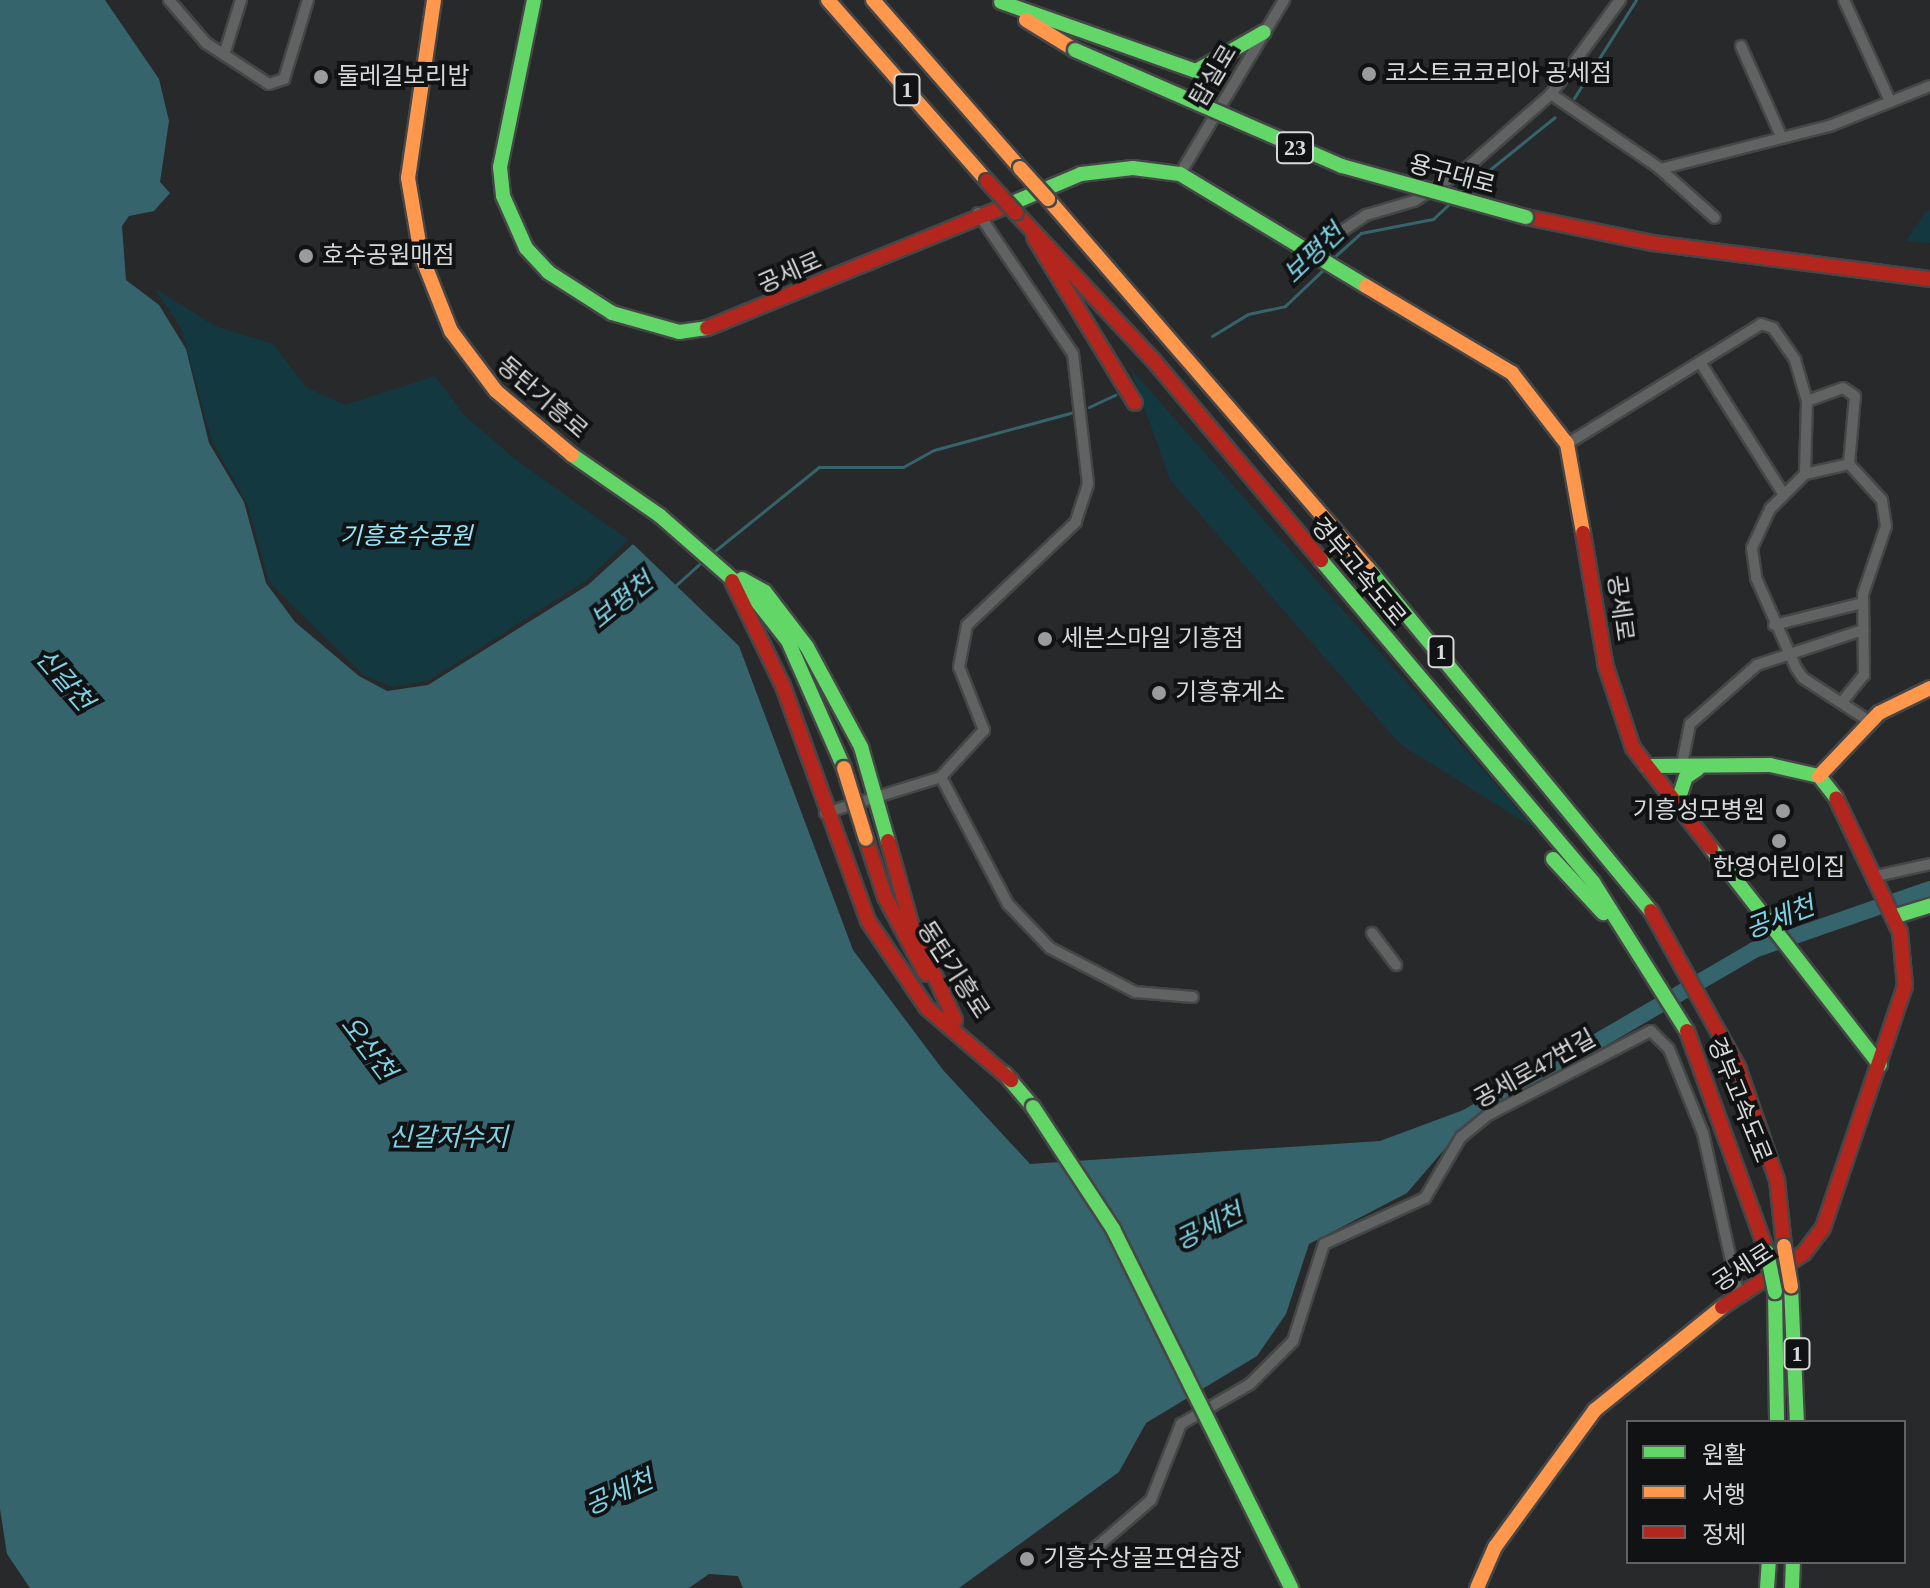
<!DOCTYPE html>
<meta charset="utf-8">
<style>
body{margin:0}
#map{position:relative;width:1930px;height:1588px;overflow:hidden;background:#28292a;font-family:"Times New Roman","Noto Sans KR",serif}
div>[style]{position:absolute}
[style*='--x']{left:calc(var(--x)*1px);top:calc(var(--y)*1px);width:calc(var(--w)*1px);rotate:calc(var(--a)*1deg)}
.green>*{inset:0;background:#14383f}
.water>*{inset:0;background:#36646d}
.stream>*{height:3px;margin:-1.5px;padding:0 1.5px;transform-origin:1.5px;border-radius:1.5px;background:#36646d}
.river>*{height:16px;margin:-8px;padding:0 8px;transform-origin:8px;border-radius:8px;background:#36646d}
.roads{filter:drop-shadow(2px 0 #454647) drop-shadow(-2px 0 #454647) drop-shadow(0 2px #454647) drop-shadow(0 -2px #454647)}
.street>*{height:10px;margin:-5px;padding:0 5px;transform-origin:5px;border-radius:5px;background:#616262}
.fast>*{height:14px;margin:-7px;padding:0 7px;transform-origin:7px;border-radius:7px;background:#63d668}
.slow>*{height:14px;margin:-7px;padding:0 7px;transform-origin:7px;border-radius:7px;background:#ff974d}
.jam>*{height:14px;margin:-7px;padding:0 7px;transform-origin:7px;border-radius:7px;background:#b3261e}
.bridges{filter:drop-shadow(2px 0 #454647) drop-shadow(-2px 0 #454647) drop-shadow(0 2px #454647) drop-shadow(0 -2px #454647)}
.fast-bridge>*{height:14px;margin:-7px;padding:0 7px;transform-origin:7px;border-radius:7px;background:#63d668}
.slow-bridge>*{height:14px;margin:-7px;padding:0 7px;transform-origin:7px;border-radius:7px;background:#ff974d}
.jam-bridge>*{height:14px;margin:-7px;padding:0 7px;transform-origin:7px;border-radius:7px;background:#b3261e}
.dots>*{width:22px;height:22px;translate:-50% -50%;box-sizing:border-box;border:4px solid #111213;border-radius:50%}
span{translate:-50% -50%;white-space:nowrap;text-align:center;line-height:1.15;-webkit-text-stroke:8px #111213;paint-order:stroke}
.shield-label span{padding:2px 6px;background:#111213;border:2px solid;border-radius:6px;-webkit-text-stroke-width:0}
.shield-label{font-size:22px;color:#d8dada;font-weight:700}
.poi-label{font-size:24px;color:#d8dada}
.left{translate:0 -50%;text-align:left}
.right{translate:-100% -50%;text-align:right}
.street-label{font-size:24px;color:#d8dada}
.park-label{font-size:24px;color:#93eafc;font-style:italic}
.water-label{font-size:26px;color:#7ed4e6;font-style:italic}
.legend{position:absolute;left:1626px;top:1420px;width:280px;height:144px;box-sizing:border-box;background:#111213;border:2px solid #616263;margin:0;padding:10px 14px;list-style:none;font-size:24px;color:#d8dada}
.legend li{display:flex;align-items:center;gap:16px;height:40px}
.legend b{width:40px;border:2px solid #616263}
</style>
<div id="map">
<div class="green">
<i style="clip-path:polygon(1930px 210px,1930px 243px,1906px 241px,1925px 213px)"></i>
<i style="clip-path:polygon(154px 288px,215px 326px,273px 344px,306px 387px,345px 405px,435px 376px,463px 414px,515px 459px,628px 540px,587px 580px,428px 681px,392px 687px,363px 675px,269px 582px,247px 503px,212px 441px,181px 328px)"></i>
<i style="clip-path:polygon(1131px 369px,1534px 828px,1400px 744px,1170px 480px)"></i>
</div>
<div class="water">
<i style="clip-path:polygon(0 0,105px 0,159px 79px,169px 121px,160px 182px,170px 193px,154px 211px,129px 216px,122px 226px,126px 280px,159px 305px,186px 349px,209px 443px,244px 502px,266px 583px,295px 622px,359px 676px,387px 691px,428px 685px,588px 585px,633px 544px,739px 646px,853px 950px,943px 1070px,1030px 1164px,1380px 1141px,1485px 1102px,1407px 1193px,1309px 1244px,1286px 1314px,1257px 1356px,1146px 1423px,1119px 1472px,959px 1588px,743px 1588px,738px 1576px,709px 1574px,689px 1588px,30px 1588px,7px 1554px,0 1509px)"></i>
</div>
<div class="stream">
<i style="--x:1574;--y:98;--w:116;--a:-57.7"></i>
<i style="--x:1462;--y:192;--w:119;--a:-38.9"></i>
<i style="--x:1332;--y:259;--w:39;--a:-42"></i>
<i style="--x:1361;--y:233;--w:73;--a:-11"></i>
<i style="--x:1433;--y:219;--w:25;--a:-43"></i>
<i style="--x:1212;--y:336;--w:42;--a:-31.4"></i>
<i style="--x:1248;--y:314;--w:38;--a:-12"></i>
<i style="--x:1285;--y:306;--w:55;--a:-43.5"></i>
<i style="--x:1089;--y:407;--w:29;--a:-25"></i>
<i style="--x:711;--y:554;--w:139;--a:-38.9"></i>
<i style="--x:819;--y:467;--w:84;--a:0"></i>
<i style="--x:903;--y:467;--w:35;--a:-29"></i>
<i style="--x:934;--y:450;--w:145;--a:-15.2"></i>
<i style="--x:675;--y:586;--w:40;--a:-42"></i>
</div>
<div class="river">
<i style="--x:1457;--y:1123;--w:344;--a:-30.2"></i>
<i style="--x:1754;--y:950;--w:186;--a:-19.1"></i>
</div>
<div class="roads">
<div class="street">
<i style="--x:169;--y:0;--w:57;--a:49.3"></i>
<i style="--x:206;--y:43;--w:75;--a:33.1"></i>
<i style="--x:269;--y:84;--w:16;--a:-18"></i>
<i style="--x:284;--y:79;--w:83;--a:-73.1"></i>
<i style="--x:1844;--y:0;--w:111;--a:65.5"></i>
<i style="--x:1741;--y:46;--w:98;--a:66"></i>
<i style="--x:224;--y:55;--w:58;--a:-72.8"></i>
<i style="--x:1551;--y:94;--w:130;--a:34.3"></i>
<i style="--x:1658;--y:167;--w:76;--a:41.8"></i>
<i style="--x:1660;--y:169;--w:178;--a:-14.3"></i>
<i style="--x:1832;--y:125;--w:105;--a:-21.7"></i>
<i style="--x:1180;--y:174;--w:203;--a:-59.1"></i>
<i style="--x:978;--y:213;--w:170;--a:56"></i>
<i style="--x:1073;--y:354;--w:131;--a:83.4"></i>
<i style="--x:1088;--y:484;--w:40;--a:108"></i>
<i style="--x:1076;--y:522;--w:150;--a:136.6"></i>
<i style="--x:967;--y:625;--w:43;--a:100.8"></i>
<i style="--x:959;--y:667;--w:68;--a:68.4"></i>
<i style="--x:984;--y:730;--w:64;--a:132.5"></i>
<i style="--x:941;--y:777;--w:144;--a:62.2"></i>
<i style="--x:1008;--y:904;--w:61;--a:46.3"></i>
<i style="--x:1050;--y:948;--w:96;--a:27.4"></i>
<i style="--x:1135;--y:992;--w:58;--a:4.9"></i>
<i style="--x:1315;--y:249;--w:61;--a:-33.7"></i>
<i style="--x:1366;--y:215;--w:50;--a:-16.3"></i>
<i style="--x:1414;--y:201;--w:64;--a:-32.2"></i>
<i style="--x:1468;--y:167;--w:111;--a:-41.3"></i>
<i style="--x:1551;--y:94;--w:117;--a:-53.7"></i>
<i style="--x:1700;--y:362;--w:157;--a:57.7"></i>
<i style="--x:1567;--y:444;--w:228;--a:-31.7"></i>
<i style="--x:1761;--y:324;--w:13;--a:18"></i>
<i style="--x:1773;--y:328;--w:39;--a:55"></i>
<i style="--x:1795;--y:360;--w:43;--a:73.7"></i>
<i style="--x:1805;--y:474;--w:45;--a:-12.8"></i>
<i style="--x:1774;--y:625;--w:92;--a:-13.9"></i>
<i style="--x:1842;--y:702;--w:35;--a:-51"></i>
<i style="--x:1864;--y:675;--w:81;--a:-90.7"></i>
<i style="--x:1863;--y:594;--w:72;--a:-71.3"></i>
<i style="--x:1886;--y:526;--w:26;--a:-99"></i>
<i style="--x:1882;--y:500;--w:49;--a:-132.5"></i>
<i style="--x:1849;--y:464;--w:68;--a:-85"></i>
<i style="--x:1855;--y:396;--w:14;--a:-146"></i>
<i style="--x:1843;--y:388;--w:38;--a:160"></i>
<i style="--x:1807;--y:401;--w:73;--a:91.6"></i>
<i style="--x:1805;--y:474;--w:49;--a:135"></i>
<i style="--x:1770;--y:509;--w:43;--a:114.8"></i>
<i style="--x:1752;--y:548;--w:30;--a:82"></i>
<i style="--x:1756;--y:578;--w:98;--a:66"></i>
<i style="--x:1796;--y:668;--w:12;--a:55"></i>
<i style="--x:1803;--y:678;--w:79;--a:33.1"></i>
<i style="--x:1681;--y:769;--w:46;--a:-78.7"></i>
<i style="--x:1690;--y:724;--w:89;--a:-41.4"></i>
<i style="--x:1757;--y:665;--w:112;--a:-18.3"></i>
<i style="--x:825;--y:813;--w:121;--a:-17.2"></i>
<i style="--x:1876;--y:876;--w:55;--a:-12.5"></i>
<i style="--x:1372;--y:933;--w:40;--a:53"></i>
<i style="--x:1085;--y:1557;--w:87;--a:-40.8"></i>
<i style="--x:1151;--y:1500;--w:82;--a:-68.5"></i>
<i style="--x:1181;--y:1424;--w:80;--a:-30.1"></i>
<i style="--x:1250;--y:1384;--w:61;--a:-45"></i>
<i style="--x:1293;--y:1341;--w:102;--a:-72.3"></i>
<i style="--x:1324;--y:1244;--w:111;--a:-24.5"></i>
<i style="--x:1425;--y:1198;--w:71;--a:-59.5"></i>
<i style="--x:1461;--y:1137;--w:35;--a:-39"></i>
<i style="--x:1488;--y:1115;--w:183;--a:-27.3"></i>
<i style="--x:1651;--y:1031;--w:25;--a:45"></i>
<i style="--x:1669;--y:1049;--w:91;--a:68"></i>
<i style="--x:1703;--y:1133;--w:168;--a:77.6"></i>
</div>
<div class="fast">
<i style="--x:534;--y:0;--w:170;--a:101.5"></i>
<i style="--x:500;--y:167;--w:29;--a:84"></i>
<i style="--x:503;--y:196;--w:57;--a:66.1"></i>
<i style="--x:526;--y:248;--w:33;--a:47"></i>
<i style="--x:548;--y:272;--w:76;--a:32.6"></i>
<i style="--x:612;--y:313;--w:70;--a:15.8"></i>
<i style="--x:679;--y:332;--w:28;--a:-8"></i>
<i style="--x:1001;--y:2;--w:207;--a:19.5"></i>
<i style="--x:1196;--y:71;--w:78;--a:-29.8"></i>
<i style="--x:1003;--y:207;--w:85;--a:-22.9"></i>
<i style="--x:1081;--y:174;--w:52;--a:-6.6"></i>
<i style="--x:1133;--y:168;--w:47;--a:7.3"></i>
<i style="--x:1180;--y:174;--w:217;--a:31.1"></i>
<i style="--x:572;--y:455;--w:106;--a:34.6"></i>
<i style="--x:659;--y:515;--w:128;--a:41.2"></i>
<i style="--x:755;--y:599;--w:53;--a:51.8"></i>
<i style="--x:788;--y:641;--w:139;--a:66.2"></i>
<i style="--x:1321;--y:560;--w:422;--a:49.8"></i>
<i style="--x:1593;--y:882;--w:176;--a:57.8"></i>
<i style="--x:1368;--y:568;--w:445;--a:50.5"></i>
<i style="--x:742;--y:579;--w:26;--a:29"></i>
<i style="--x:765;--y:592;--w:69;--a:52.6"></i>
<i style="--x:807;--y:647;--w:114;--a:61.6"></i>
<i style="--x:861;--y:747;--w:98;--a:74"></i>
<i style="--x:1647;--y:766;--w:123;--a:-0.5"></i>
<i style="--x:1770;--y:765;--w:50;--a:12.7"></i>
<i style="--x:1819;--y:776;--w:28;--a:52"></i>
<i style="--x:1677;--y:804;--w:28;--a:-72"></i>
<i style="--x:1686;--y:777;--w:14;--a:-34"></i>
<i style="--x:1711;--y:848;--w:275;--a:52.1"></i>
<i style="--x:1553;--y:859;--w:74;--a:47.2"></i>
<i style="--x:1893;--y:917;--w:39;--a:-17"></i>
<i style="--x:1005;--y:1074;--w:43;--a:49.7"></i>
<i style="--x:1791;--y:1286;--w:136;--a:87.5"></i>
<i style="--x:1775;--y:1292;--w:130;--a:89.1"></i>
<i style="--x:1767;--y:1588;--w:26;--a:-86"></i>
<i style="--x:1792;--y:1588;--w:26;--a:-88"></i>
</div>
<div class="slow">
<i style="--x:434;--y:0;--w:180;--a:98.3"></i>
<i style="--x:408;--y:178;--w:78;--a:80.4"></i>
<i style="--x:421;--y:255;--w:82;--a:68.5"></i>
<i style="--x:451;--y:331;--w:75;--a:53.1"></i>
<i style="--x:496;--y:391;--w:99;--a:40.1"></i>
<i style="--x:828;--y:0;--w:241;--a:48.7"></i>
<i style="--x:873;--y:0;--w:223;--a:48.8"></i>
<i style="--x:1026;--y:20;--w:57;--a:31.5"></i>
<i style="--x:1048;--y:199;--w:488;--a:49.1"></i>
<i style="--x:1366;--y:286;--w:170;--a:30.8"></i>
<i style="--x:1512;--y:373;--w:90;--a:52.2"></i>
<i style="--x:1567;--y:444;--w:90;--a:79.8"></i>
<i style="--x:1819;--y:776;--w:87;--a:-46.4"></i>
<i style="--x:1879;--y:713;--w:57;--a:-26.1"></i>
<i style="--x:1477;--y:1588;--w:45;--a:-66.3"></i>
<i style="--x:1495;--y:1547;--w:170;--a:-53.9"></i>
<i style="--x:1595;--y:1410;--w:164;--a:-39"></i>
</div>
<div class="jam">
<i style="--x:1016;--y:213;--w:202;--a:47"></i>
<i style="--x:1154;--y:361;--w:260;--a:50"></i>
<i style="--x:1526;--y:217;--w:130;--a:11.6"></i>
<i style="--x:1653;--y:243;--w:279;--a:7.4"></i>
<i style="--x:1034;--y:237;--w:194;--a:58.7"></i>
<i style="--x:707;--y:328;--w:320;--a:-22.2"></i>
<i style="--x:1583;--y:533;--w:136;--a:80.3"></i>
<i style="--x:1606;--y:667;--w:85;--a:71.6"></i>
<i style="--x:1633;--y:748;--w:127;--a:52"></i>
<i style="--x:732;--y:581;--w:117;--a:64.1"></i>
<i style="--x:783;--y:686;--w:250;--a:70.1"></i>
<i style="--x:868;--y:921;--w:105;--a:55.9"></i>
<i style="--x:927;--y:1008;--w:111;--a:40.6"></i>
<i style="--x:866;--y:839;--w:61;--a:71.9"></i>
<i style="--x:885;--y:897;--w:87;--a:62"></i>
<i style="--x:888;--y:841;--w:86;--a:74.5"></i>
<i style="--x:911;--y:924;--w:106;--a:65.4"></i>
<i style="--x:1651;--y:911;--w:179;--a:60.9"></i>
<i style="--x:1738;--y:1067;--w:120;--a:71"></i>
<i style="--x:1777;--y:1180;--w:66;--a:83.9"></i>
<i style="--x:1687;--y:1031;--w:235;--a:70.1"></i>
<i style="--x:1722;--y:1307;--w:98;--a:-33.4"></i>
<i style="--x:1804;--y:1253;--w:31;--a:-53"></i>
<i style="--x:1823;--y:1228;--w:256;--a:-71.3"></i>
<i style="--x:1905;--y:986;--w:54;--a:-95.3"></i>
<i style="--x:1900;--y:932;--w:148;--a:-115.5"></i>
</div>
</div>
<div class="bridges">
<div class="fast-bridge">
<i style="--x:1075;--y:50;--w:291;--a:23.5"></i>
<i style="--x:1342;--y:166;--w:191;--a:15.5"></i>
<i style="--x:1033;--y:1107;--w:146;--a:56.7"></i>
<i style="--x:1113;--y:1229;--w:401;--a:63.6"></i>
<i style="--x:1767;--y:1252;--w:41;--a:78.7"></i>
</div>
<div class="slow-bridge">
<i style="--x:1020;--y:168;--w:42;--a:47.9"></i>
<i style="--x:844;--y:768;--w:74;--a:72.8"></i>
<i style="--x:1784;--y:1246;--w:41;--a:80.1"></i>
</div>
<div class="jam-bridge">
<i style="--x:987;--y:181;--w:43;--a:47.8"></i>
</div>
</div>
<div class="dots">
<i style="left:1369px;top:74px;background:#9a9c9c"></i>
<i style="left:321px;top:77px;background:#9a9c9c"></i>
<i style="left:306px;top:256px;background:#9a9c9c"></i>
<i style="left:1045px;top:639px;background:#9a9c9c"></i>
<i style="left:1159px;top:693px;background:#9a9c9c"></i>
<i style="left:1783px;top:811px;background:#9a9c9c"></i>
<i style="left:1779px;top:841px;background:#9a9c9c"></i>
<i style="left:1027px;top:1559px;background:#9a9c9c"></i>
</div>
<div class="shield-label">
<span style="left:907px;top:90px">1</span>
<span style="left:1295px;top:148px">23</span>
<span style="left:1441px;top:652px">1</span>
<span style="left:1797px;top:1354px">1</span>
</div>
<div class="poi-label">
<span class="left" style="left:1385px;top:74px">코스트코코리아 공세점</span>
<span class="left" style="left:337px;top:77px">둘레길보리밥</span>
<span class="left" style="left:322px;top:256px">호수공원매점</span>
<span class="left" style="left:1061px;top:639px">세븐스마일 기흥점</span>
<span class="left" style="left:1175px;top:693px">기흥휴게소</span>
<span class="right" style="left:1765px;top:811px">기흥성모병원</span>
<span style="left:1779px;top:868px">한영어린이집</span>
<span class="left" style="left:1043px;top:1559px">기흥수상골프연습장</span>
</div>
<div class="street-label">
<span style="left:1214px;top:76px;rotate:-59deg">탑실로</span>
<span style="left:1452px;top:175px;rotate:15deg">용구대로</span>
<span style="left:790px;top:273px;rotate:-24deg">공세로</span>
<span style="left:542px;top:398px;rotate:41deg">동탄기흥로</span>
<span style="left:1358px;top:572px;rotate:50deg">경부고속도로</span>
<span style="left:1620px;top:608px;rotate:82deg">공세로</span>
<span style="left:953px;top:970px;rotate:57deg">동탄기흥로</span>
<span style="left:1535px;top:1069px;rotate:-29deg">공세로47번길</span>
<span style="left:1739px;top:1100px;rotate:68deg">경부고속도로</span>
<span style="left:1743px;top:1268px;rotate:-33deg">공세로</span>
</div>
<div class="park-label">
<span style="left:406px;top:537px">기흥호수공원</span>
</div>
<div class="water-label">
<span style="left:1314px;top:254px;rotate:-44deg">보평천</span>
<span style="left:622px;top:601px;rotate:-39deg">보평천</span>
<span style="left:64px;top:680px;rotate:49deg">신갈천</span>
<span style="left:1780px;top:918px;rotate:-21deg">공세천</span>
<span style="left:368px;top:1048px;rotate:53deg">오산천</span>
<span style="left:448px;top:1138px">신갈저수지</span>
<span style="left:1209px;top:1227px;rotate:-26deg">공세천</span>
<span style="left:619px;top:1493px;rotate:-24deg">공세천</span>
</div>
<ul class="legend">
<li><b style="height:10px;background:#63d668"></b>원활</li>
<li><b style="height:10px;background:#ff974d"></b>서행</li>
<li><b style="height:10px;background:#b3261e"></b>정체</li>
</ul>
</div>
